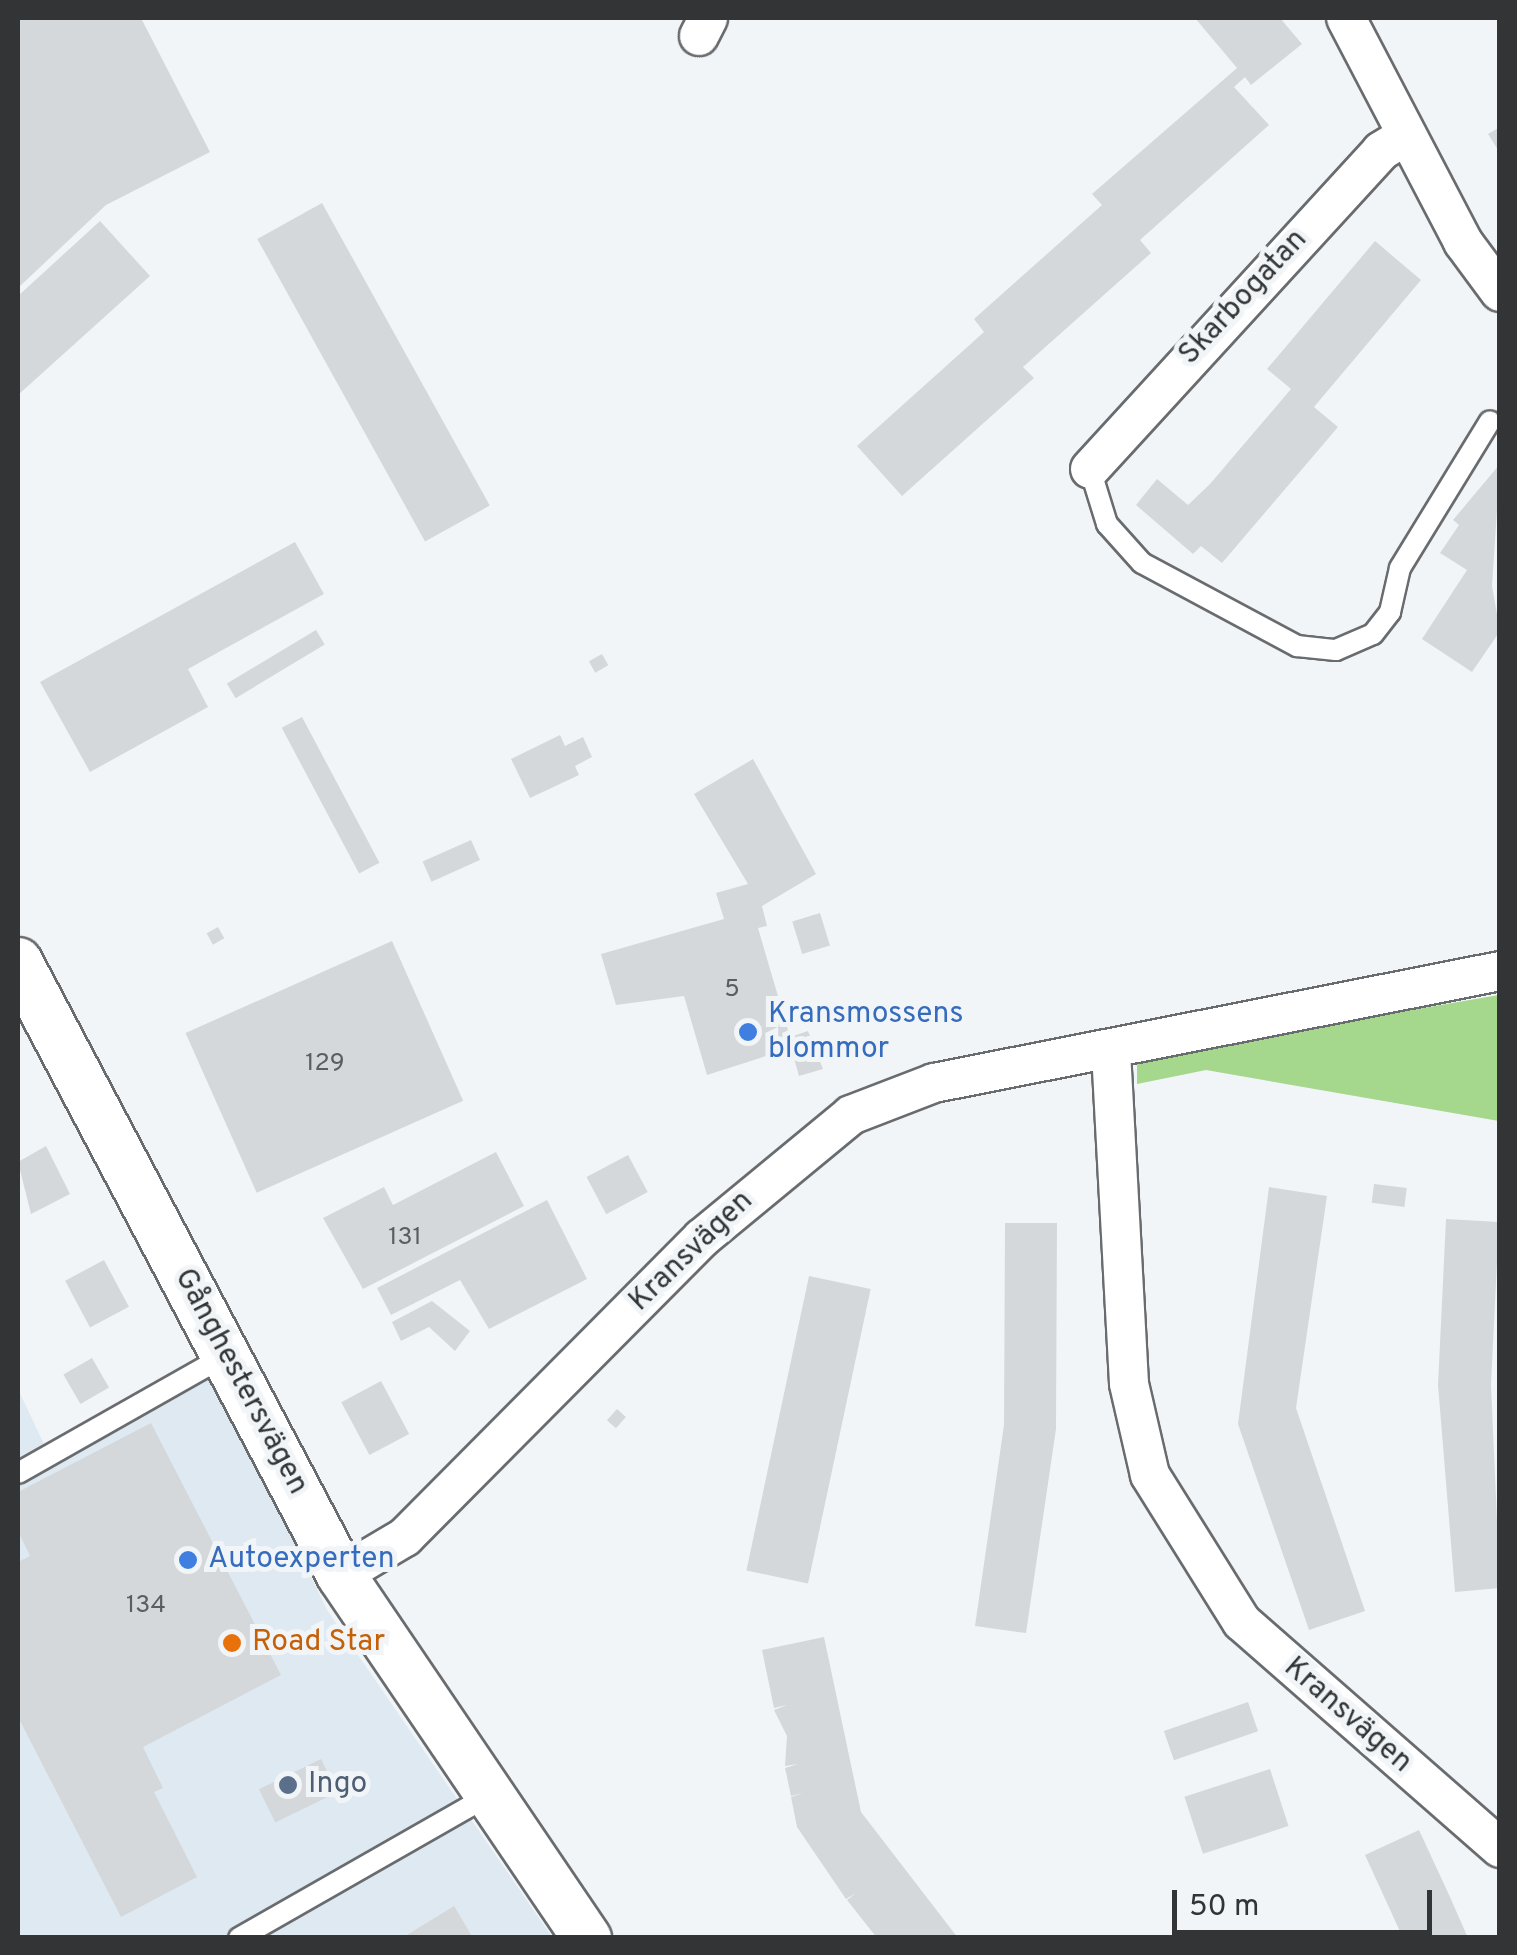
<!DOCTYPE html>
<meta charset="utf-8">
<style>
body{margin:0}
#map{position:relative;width:1517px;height:1955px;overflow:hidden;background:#f1f5f8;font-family:Overpass,sans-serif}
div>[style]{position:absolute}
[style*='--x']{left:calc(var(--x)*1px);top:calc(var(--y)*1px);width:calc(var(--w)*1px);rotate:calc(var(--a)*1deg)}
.built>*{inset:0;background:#dfe9f2}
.forest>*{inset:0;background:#a5d78c}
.building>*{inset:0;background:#d5d8db;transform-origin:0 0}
.roads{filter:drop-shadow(2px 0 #696c6f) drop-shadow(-2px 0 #696c6f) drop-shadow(0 2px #696c6f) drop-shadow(0 -2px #696c6f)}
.service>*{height:20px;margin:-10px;padding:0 10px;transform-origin:10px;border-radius:10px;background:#fff}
.minor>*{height:38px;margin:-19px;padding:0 19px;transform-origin:19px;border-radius:19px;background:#fff}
.tertiary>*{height:48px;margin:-24px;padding:0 24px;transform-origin:24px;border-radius:24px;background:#fff}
.dots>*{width:28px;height:28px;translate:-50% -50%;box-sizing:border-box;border:5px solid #f1f5f8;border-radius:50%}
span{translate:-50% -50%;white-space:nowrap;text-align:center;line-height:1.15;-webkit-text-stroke:10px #f1f5f8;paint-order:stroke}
.number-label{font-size:25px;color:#5b5d5e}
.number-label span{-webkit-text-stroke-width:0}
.street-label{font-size:30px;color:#323435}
.shop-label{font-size:30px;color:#366cbe}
.left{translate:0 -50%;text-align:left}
.food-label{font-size:30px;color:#c56008}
.service-label{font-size:30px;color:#4e5e75}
.frame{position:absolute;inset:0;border:20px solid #323435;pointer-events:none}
.scale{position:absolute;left:1172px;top:1890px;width:260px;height:45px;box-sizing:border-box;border:5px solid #323435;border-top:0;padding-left:12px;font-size:30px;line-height:35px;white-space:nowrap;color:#323435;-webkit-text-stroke:8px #f1f5f8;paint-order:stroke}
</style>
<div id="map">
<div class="built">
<i style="clip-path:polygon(209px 1361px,327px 1610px,552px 1937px,18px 1937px,18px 1389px,50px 1457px)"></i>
</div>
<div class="forest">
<i style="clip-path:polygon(1499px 995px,1499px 1121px,1206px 1070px,1137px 1084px,1137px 1057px)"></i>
</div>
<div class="building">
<i style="clip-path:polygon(18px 18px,141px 18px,210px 152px,106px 205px,18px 288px)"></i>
<i style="clip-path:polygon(1195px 18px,1280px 18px,1302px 44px,1251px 85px,1245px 77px,1234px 87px,1269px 125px,1140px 240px,1151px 253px,1023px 367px,1034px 378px,902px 496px,857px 446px,984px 332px,974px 319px,1102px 205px,1092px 194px,1237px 68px)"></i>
<i style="clip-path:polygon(1500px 127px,1500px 153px,1488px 134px)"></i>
<i style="left:322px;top:203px;width:346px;height:74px;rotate:61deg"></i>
<i style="clip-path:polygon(100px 221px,150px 276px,18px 395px,18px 296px)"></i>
<i style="clip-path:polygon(1375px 241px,1421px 280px,1314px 407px,1338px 427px,1222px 563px,1201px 546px,1193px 554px,1136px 505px,1157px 479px,1188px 505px,1210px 484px,1291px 389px,1267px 369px)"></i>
<i style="clip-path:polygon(1500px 464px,1492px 586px,1500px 631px,1472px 672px,1422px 639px,1467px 570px,1440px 553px,1459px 525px,1453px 520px)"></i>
<i style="clip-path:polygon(295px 542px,324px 594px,188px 669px,208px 707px,90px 772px,40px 682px)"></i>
<i style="left:316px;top:630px;width:17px;height:104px;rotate:59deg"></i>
<i style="left:602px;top:654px;width:13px;height:15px;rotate:61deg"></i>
<i style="left:302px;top:717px;width:165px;height:23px;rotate:62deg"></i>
<i style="clip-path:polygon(560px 735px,565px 746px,583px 737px,592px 757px,575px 766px,579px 775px,530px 798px,511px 759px)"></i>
<i style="clip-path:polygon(753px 759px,816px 874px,762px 906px,767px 926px,758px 928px,790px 1037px,808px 1031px,823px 1069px,799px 1076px,791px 1048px,707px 1075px,684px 996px,616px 1005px,601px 954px,724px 919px,716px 893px,748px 884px,694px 794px)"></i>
<i style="left:471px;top:840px;width:22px;height:53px;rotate:66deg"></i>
<i style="left:820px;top:913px;width:34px;height:29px;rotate:73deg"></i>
<i style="left:218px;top:927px;width:13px;height:13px;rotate:61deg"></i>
<i style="left:392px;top:941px;width:175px;height:226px;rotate:66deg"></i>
<i style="clip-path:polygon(46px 1146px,70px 1194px,31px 1214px,18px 1162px)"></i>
<i style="clip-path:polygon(496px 1152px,524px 1206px,363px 1289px,323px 1218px,384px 1187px,393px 1205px)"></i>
<i style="left:628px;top:1155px;width:42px;height:47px;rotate:62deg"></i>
<i style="left:1374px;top:1184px;width:33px;height:19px;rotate:7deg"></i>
<i style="clip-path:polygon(1269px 1187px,1327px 1196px,1296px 1408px,1365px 1611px,1309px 1630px,1238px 1424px)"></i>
<i style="clip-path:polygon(547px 1200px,587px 1279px,489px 1329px,460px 1280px,391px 1315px,377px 1288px)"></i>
<i style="clip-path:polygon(1446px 1219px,1499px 1222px,1491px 1385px,1500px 1588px,1455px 1592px,1438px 1385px)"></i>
<i style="clip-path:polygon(1005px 1223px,1057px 1223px,1056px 1429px,1026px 1633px,975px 1626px,1004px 1425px)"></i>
<i style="left:104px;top:1260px;width:53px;height:44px;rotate:62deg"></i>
<i style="left:809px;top:1276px;width:63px;height:301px;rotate:12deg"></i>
<i style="clip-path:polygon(432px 1301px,470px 1331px,455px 1351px,429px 1327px,401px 1341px,392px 1322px)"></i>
<i style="left:92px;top:1358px;width:34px;height:33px;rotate:60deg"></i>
<i style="left:381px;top:1381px;width:60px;height:45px;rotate:62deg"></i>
<i style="left:617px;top:1409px;width:12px;height:15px;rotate:42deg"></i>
<i style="clip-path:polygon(151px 1423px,281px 1675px,143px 1747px,163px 1788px,154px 1792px,197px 1877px,121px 1917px,18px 1717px,18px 1562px,30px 1556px,18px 1531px,18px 1492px)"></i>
<i style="clip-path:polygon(824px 1637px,861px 1812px,958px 1938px,877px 1938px,847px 1900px,856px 1893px,846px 1899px,797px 1827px,791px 1797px,803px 1793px,791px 1796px,785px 1768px,798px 1764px,785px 1766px,787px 1736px,774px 1710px,787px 1705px,774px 1708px,762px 1650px)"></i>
<i style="left:1248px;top:1702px;width:31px;height:89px;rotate:71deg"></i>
<i style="left:321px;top:1759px;width:37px;height:69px;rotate:64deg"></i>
<i style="left:1270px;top:1769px;width:60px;height:90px;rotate:72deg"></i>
<i style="clip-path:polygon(1419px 1830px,1450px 1897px,1468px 1938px,1403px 1938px,1365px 1855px)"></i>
<i style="clip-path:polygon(454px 1906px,473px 1938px,402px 1938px)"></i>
</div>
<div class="roads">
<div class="service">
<i style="--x:1090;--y:469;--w:58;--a:72.8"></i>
<i style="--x:1107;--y:524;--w:52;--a:48.1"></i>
<i style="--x:1142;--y:563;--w:176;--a:28.2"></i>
<i style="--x:1297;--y:646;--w:39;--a:6"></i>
<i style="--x:1336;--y:650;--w:40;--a:-23.4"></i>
<i style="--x:1373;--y:634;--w:28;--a:-52"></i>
<i style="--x:1390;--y:612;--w:45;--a:-77.2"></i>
<i style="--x:1400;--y:568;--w:172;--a:-58.5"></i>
<i style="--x:18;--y:1473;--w:238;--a:-29.5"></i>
<i style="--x:239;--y:1938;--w:287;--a:-29.7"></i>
</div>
<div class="minor">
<i style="--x:1346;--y:18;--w:253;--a:62.4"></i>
<i style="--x:1463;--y:242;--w:62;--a:53.5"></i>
<i style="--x:699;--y:36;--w:20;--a:-63"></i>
<i style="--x:1090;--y:469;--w:431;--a:-47.5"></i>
<i style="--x:1381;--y:151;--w:29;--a:-31"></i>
<i style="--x:1111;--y:1051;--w:333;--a:86.9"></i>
<i style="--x:1129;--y:1384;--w:93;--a:77"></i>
<i style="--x:1150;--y:1475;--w:173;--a:58"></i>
<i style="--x:1242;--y:1622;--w:343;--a:41.2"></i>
<i style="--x:341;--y:1575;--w:74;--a:-30.7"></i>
<i style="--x:405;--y:1537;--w:421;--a:-45.2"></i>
<i style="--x:702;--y:1238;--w:193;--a:-39.5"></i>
<i style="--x:851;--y:1115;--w:89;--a:-21.1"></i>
<i style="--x:934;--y:1083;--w:577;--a:-11.19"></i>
</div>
<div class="tertiary">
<i style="--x:18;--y:962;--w:693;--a:62.21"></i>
<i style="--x:341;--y:1575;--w:439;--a:55.9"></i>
</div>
</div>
<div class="dots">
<i style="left:748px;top:1032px;background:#3f7fe0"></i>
<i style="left:188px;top:1560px;background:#3f7fe0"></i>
<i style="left:232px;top:1643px;background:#e8710a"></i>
<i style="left:288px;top:1785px;background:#5c6f8a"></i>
</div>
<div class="number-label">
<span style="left:732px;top:990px">5</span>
<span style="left:325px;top:1064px">129</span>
<span style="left:405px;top:1238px">131</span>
<span style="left:146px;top:1606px">134</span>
</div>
<div class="street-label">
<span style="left:1244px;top:298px;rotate:-47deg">Skarbogatan</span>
<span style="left:692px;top:1252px;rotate:-44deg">Kransvägen</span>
<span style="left:240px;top:1382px;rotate:62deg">Gånghestersvägen</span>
<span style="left:1347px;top:1716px;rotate:41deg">Kransvägen</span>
</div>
<div class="shop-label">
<span class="left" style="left:768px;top:1032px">Kransmossens<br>blommor</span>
<span class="left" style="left:208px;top:1560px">Autoexperten</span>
</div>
<div class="food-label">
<span class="left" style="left:252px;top:1643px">Road Star</span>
</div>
<div class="service-label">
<span class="left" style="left:308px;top:1785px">Ingo</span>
</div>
<div class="frame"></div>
<div class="scale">50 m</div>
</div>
